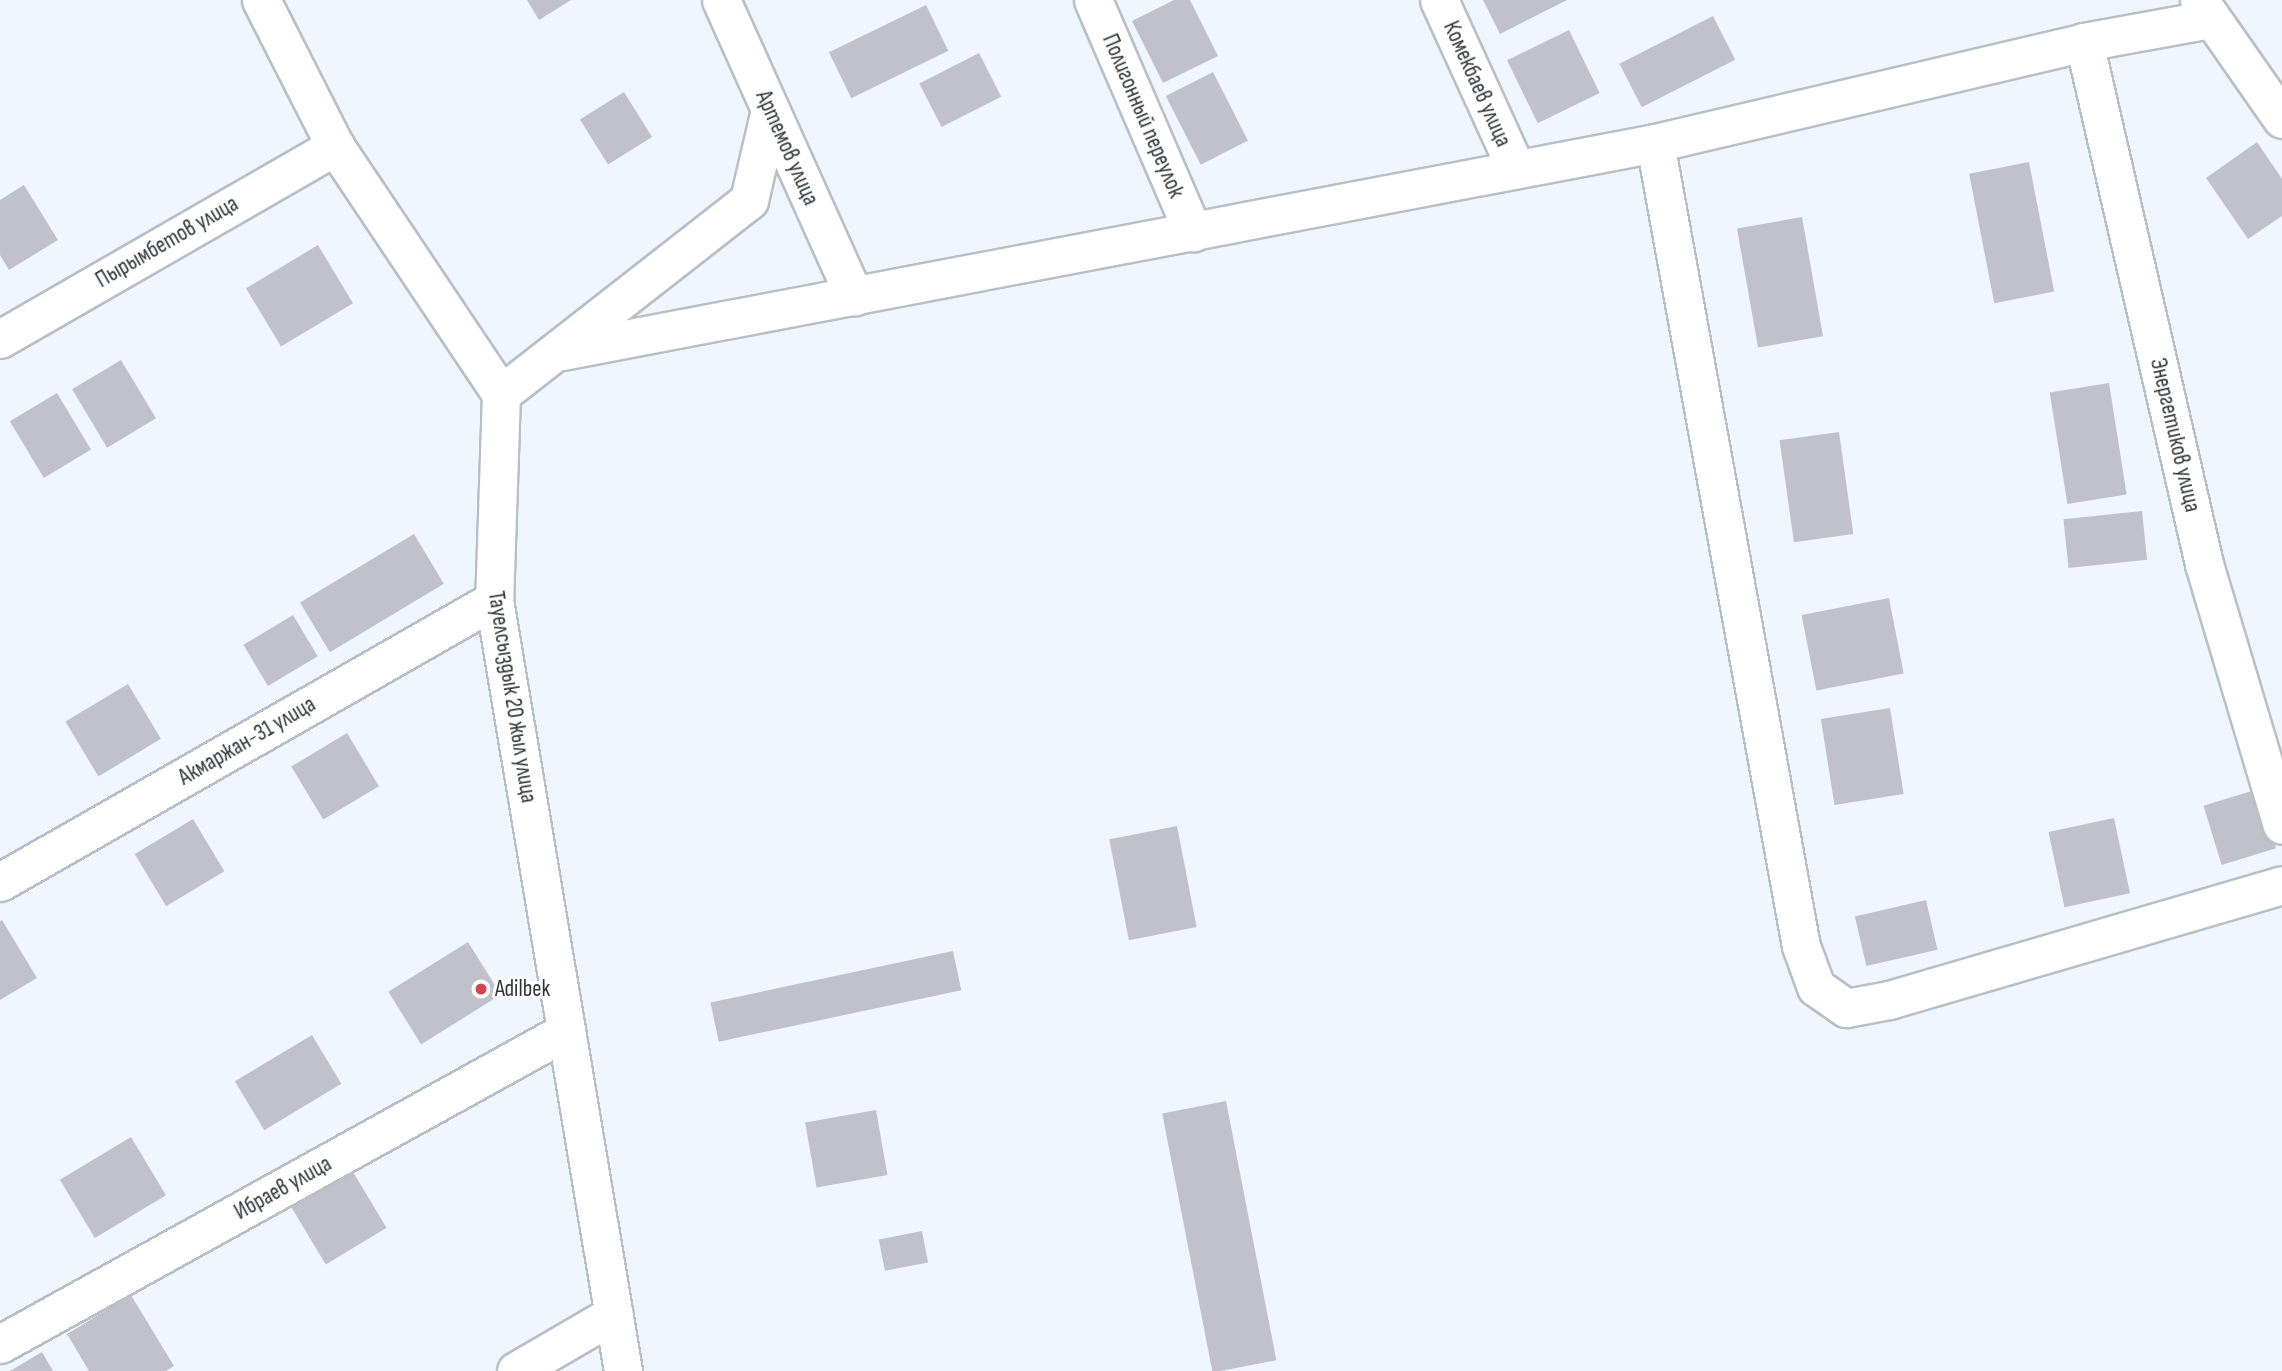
<!DOCTYPE html>
<meta charset="utf-8">
<style>
body{margin:0}
#map{position:relative;width:2282px;height:1371px;overflow:hidden;background:#eff6ff;font-family:"Sofia Sans Condensed",sans-serif}
div>[style]{position:absolute}
[style*='--x']{left:calc(var(--x)*1px);top:calc(var(--y)*1px);width:calc(var(--w)*1px);rotate:calc(var(--a)*1deg)}
.building>*{inset:0;background:#c1c1cc;transform-origin:0 0}
.roads{filter:drop-shadow(2px 0 #b9bfc7) drop-shadow(-2px 0 #b9bfc7) drop-shadow(0 2px #b9bfc7) drop-shadow(0 -2px #b9bfc7)}
.minor>*{height:37px;margin:-18.5px;padding:0 18.5px;transform-origin:18.5px;border-radius:18.5px;background:#fff}
.dots>*{width:19px;height:19px;translate:-50% -50%;box-sizing:border-box;border:4px solid #fff;border-radius:50%}
span{translate:-50% -50%;white-space:nowrap;text-align:center;line-height:1.15;-webkit-text-stroke:6px #fff;paint-order:stroke}
.street-label{font-size:23px;color:#313437}
.poi-label{font-size:23px;color:#313437}
.left{translate:0 -50%;text-align:left}
</style>
<div id="map">
<div class="building">
<i style="clip-path:polygon(527px 0,571px 0,539px 20px)"></i>
<i style="clip-path:polygon(1174px 0,1190px 0,1218px 56px,1163px 83px,1132px 21px)"></i>
<i style="clip-path:polygon(1483px 0,1567px 0,1500px 34px)"></i>
<i style="left:926px;top:5px;width:51px;height:108px;rotate:64deg"></i>
<i style="left:1713px;top:16px;width:49px;height:105px;rotate:63deg"></i>
<i style="left:1569px;top:30px;width:70px;height:69px;rotate:64deg"></i>
<i style="left:979px;top:53px;width:49px;height:67px;rotate:63deg"></i>
<i style="left:1213px;top:72px;width:77px;height:53px;rotate:63deg"></i>
<i style="left:624px;top:92px;width:53px;height:52px;rotate:58deg"></i>
<i style="clip-path:polygon(2257px 142px,2282px 179px,2282px 216px,2248px 239px,2206px 178px)"></i>
<i style="left:2029px;top:162px;width:132px;height:61px;rotate:79deg"></i>
<i style="clip-path:polygon(24px 185px,58px 240px,9px 270px,0 255px,0 200px)"></i>
<i style="left:1802px;top:217px;width:121px;height:66px;rotate:80deg"></i>
<i style="left:318px;top:245px;width:68px;height:84px;rotate:59deg"></i>
<i style="left:121px;top:360px;width:68px;height:57px;rotate:59deg"></i>
<i style="left:2109px;top:383px;width:113px;height:60px;rotate:81deg"></i>
<i style="left:57px;top:393px;width:66px;height:55px;rotate:59deg"></i>
<i style="left:1839px;top:432px;width:103px;height:60px;rotate:82deg"></i>
<i style="left:2142px;top:511px;width:49px;height:79px;rotate:84deg"></i>
<i style="left:414px;top:534px;width:58px;height:133px;rotate:59deg"></i>
<i style="left:1889px;top:598px;width:77px;height:89px;rotate:79deg"></i>
<i style="left:293px;top:615px;width:48px;height:58px;rotate:59deg"></i>
<i style="left:128px;top:684px;width:64px;height:73px;rotate:59deg"></i>
<i style="left:1890px;top:708px;width:87px;height:70px;rotate:81deg"></i>
<i style="left:347px;top:733px;width:62px;height:65px;rotate:59deg"></i>
<i style="left:2258px;top:789px;width:62px;height:57px;rotate:73deg"></i>
<i style="left:2114px;top:818px;width:77px;height:67px;rotate:78deg"></i>
<i style="left:193px;top:819px;width:61px;height:68px;rotate:59deg"></i>
<i style="left:1177px;top:826px;width:103px;height:69px;rotate:79deg"></i>
<i style="left:1926px;top:900px;width:51px;height:73px;rotate:77deg"></i>
<i style="clip-path:polygon(2px 920px,37px 978px,0 1000px,0 921px)"></i>
<i style="left:468px;top:942px;width:62px;height:94px;rotate:58deg"></i>
<i style="left:953px;top:951px;width:40px;height:248px;rotate:78deg"></i>
<i style="left:312px;top:1035px;width:57px;height:90px;rotate:59deg"></i>
<i style="left:1226px;top:1101px;width:264px;height:65px;rotate:79deg"></i>
<i style="left:876px;top:1110px;width:66px;height:72px;rotate:80deg"></i>
<i style="left:131px;top:1137px;width:68px;height:83px;rotate:59deg"></i>
<i style="left:350px;top:1167px;width:71px;height:71px;rotate:59deg"></i>
<i style="left:922px;top:1231px;width:32px;height:44px;rotate:79deg"></i>
<i style="clip-path:polygon(131px 1295px,174px 1366px,166px 1371px,89px 1371px,67px 1334px)"></i>
<i style="clip-path:polygon(42px 1352px,53px 1371px,10px 1371px)"></i>
</div>
<div class="roads">
<div class="minor">
<i style="--x:261;--y:0;--w:164;--a:63.1"></i>
<i style="--x:335;--y:146;--w:298;--a:56.2"></i>
<i style="--x:501;--y:394;--w:206;--a:91.9"></i>
<i style="--x:494;--y:600;--w:782;--a:80.5"></i>
<i style="--x:721;--y:0;--w:325;--a:65.8"></i>
<i style="--x:1093;--y:0;--w:253;--a:66.7"></i>
<i style="--x:1439;--y:0;--w:186;--a:65.5"></i>
<i style="--x:2199;--y:0;--w:145;--a:55.1"></i>
<i style="--x:2084;--y:42;--w:536;--a:77.05"></i>
<i style="--x:2204;--y:564;--w:272;--a:73.4"></i>
<i style="--x:1655;--y:143;--w:816;--a:79.7"></i>
<i style="--x:1801;--y:946;--w:44;--a:69.9"></i>
<i style="--x:1816;--y:987;--w:37;--a:35"></i>
<i style="--x:1846;--y:1008;--w:44;--a:-10.5"></i>
<i style="--x:1889;--y:1000;--w:409;--a:-16.3"></i>
<i style="--x:0;--y:339;--w:387;--a:-29.9"></i>
<i style="--x:562;--y:351;--w:1113;--a:-10.77"></i>
<i style="--x:1655;--y:143;--w:441;--a:-13.2"></i>
<i style="--x:2084;--y:42;--w:128;--a:-10.3"></i>
<i style="--x:501;--y:394;--w:315;--a:-38"></i>
<i style="--x:749;--y:200;--w:92;--a:-76.9"></i>
<i style="--x:0;--y:882;--w:569;--a:-29.72"></i>
<i style="--x:0;--y:1344;--w:647;--a:-28.94"></i>
<i style="--x:516;--y:1371;--w:113;--a:-30.2"></i>
</div>
</div>
<div class="dots">
<i style="left:481px;top:989px;background:#d44450"></i>
</div>
<div class="street-label">
<span style="left:1477px;top:84px;rotate:66deg">Комекбаев улица</span>
<span style="left:1143px;top:116px;rotate:67deg">Полигонный переулок</span>
<span style="left:787px;top:148px;rotate:66deg">Артемов улица</span>
<span style="left:167px;top:242px;rotate:-30deg">Пырымбетов улица</span>
<span style="left:2175px;top:435px;rotate:77deg">Энергетиков улица</span>
<span style="left:512px;top:697px;rotate:81deg">Тауелсыздык 20 жыл улица</span>
<span style="left:247px;top:741px;rotate:-30deg">Акмаржан-31 улица</span>
<span style="left:283px;top:1188px;rotate:-29deg">Ибраев улица</span>
</div>
<div class="poi-label">
<span class="left" style="left:495px;top:989px">Adilbek</span>
</div>
</div>
